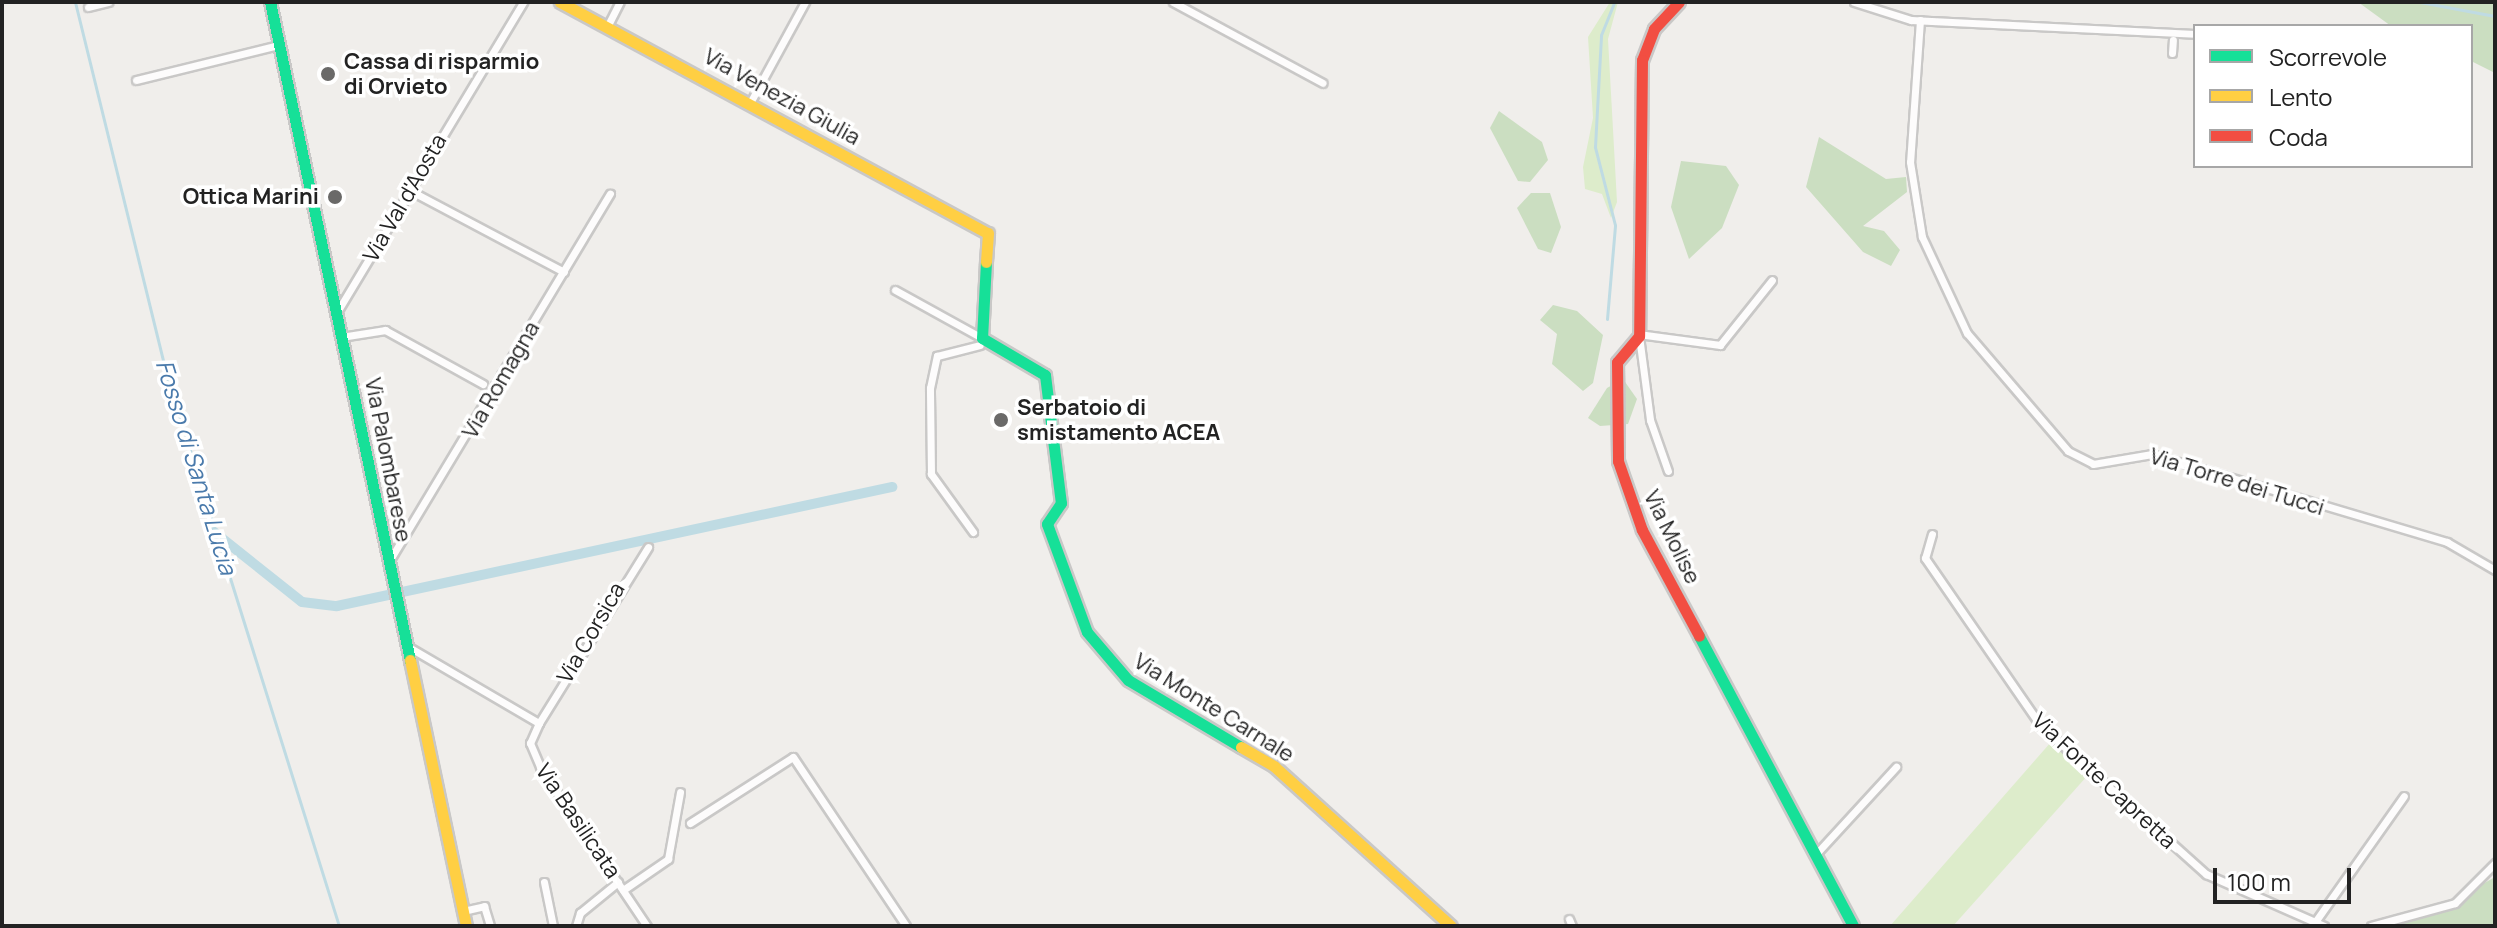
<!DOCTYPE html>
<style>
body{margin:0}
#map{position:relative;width:2497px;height:928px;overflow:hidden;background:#f0eeeb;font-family:Manrope,sans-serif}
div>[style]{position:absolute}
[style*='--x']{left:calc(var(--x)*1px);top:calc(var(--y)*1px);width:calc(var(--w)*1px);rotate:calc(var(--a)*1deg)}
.grass>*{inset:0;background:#ddeccb}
.forest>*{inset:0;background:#cbdec1}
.stream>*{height:3px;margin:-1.5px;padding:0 1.5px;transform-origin:1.5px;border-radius:1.5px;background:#bfdbe3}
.canal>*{height:10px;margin:-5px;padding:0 5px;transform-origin:5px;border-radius:5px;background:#bfdbe3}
.roads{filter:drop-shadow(2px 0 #c9c8c7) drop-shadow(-2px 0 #c9c8c7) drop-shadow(0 2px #c9c8c7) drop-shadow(0 -2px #c9c8c7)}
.street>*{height:7px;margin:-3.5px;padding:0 3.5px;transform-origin:3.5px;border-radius:3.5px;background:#fdfcfc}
.fast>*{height:11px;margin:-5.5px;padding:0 5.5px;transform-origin:5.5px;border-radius:5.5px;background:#16e098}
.slow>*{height:11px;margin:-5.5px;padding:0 5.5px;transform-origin:5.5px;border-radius:5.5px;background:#ffcf43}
.jam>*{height:11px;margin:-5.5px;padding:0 5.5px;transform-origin:5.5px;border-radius:5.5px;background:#f24e42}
.dots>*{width:22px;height:22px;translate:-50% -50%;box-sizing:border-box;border:4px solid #fff;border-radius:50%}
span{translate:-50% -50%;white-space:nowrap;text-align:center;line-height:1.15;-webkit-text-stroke:7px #fff;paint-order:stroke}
.poi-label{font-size:22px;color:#222;font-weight:700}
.left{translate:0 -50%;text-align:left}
.right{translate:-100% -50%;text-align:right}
.street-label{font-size:22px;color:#222}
.water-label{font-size:24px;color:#4a7aab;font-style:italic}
.frame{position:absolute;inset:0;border:4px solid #222;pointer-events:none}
.legend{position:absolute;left:2193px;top:24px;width:280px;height:144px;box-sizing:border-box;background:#fff;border:2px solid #a7a7a7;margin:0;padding:10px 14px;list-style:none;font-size:24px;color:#222}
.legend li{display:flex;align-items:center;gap:16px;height:40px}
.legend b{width:40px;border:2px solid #a7a7a7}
.scale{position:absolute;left:2213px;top:868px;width:138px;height:36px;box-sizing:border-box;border:4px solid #222;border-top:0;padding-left:10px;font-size:24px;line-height:28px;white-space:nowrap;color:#222;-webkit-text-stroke:6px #fff;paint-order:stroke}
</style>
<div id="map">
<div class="grass">
<i style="clip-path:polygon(1610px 2px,1618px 2px,1608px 39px,1617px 202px,1611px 218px,1602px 194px,1585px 189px,1583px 167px,1593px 118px,1588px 37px)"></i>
<i style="clip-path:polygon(2051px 742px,2088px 775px,1953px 926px,1890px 926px)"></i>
</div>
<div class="forest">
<i style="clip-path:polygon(2358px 2px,2495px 2px,2495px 73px,2471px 61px,2471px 26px,2391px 26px)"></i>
<i style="clip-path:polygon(1499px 111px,1542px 142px,1548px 160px,1530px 182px,1518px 181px,1490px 128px)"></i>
<i style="clip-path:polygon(1819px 137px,1886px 179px,1906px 177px,1907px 192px,1863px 226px,1884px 231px,1900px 250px,1891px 266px,1863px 252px,1806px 187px)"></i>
<i style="clip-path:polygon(1681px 161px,1726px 166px,1739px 185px,1722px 228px,1689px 259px,1671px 207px)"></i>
<i style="clip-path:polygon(1531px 193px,1550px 193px,1561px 227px,1551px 253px,1538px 249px,1517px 208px)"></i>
<i style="clip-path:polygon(1553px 305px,1577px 311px,1603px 335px,1593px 383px,1583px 391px,1552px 364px,1557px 334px,1540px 320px)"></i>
<i style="clip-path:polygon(1623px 379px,1637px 399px,1628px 424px,1600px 426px,1588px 418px,1607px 388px)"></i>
<i style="clip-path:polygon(2495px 877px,2495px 926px,2378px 926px,2426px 916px)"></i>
</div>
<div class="stream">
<i style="--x:75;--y:2;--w:389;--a:76.2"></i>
<i style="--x:168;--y:380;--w:572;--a:72.61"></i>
<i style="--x:2420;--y:2;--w:76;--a:10.6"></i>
<i style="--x:1607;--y:319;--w:94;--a:-85.1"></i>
<i style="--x:1615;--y:225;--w:81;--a:-104.4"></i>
<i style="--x:1595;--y:147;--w:112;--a:-86.9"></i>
<i style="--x:1601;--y:35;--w:35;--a:-68"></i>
</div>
<div class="canal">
<i style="--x:214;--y:532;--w:112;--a:38.5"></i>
<i style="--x:302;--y:602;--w:35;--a:7"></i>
<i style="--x:337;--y:606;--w:568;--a:-12.1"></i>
</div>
<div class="roads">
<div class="street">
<i style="--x:1173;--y:2;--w:170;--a:28.4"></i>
<i style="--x:1854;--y:2;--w:60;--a:17.5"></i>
<i style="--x:1911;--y:20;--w:284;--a:2.8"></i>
<i style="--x:88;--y:7;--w:21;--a:-14"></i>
<i style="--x:1920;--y:20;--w:142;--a:94"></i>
<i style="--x:1910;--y:162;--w:76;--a:80.9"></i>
<i style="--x:1922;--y:237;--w:106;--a:64.9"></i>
<i style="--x:1967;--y:333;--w:155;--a:49.4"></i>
<i style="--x:2068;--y:451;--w:28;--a:27"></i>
<i style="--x:2093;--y:464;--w:60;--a:-9.6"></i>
<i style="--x:2152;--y:454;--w:308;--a:16.6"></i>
<i style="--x:2447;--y:542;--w:56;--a:30.3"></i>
<i style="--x:607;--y:27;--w:28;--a:-63"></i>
<i style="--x:2172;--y:53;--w:13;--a:-86"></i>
<i style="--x:136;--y:80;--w:147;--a:-13.8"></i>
<i style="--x:751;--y:101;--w:113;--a:-61.4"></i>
<i style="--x:411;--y:191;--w:173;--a:27.9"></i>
<i style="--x:895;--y:290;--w:99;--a:28.9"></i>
<i style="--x:337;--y:312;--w:362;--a:-59"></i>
<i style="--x:1638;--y:334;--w:83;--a:7.6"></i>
<i style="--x:1720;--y:345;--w:83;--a:-51.3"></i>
<i style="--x:1639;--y:336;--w:85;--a:82.5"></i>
<i style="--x:1650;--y:420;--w:54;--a:70.6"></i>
<i style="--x:341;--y:337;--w:45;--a:-9"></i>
<i style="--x:385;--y:330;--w:112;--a:28.9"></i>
<i style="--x:973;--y:532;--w:72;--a:-125.9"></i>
<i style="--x:931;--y:474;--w:86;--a:-90.7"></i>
<i style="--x:930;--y:388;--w:33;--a:-78"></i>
<i style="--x:937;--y:356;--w:44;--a:-14.3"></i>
<i style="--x:1932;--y:534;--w:25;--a:106"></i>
<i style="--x:1925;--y:558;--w:204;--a:55.4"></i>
<i style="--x:2041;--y:726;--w:222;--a:41.9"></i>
<i style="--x:2206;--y:874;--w:129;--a:23.8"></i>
<i style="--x:388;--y:563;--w:431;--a:-59"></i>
<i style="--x:407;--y:646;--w:153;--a:30.3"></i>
<i style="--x:539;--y:723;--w:22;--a:114"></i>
<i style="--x:530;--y:743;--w:26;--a:67"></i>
<i style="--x:540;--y:767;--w:192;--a:56.1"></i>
<i style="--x:539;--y:723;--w:207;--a:-58.2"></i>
<i style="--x:690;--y:823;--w:122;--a:-32.7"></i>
<i style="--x:793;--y:757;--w:203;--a:56.2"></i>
<i style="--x:1815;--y:855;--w:120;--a:-47.4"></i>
<i style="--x:544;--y:882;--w:45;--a:78.4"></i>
<i style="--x:623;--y:890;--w:55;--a:-34.6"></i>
<i style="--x:668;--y:859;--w:68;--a:-79.8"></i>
<i style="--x:463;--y:911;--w:22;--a:-13"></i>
<i style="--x:484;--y:906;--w:21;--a:73"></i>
<i style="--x:1569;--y:919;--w:8;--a:67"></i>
<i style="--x:2315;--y:922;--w:154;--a:-54.8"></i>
<i style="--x:576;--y:926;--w:14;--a:-73"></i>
<i style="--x:580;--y:913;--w:49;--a:-39.2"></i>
<i style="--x:2371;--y:926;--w:87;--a:-15.3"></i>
<i style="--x:2455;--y:903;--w:57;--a:-45"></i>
</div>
<div class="fast">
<i style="--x:270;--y:2;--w:673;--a:77.99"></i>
<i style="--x:986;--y:262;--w:76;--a:93"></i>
<i style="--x:982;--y:338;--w:73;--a:30.4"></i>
<i style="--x:1045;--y:375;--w:129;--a:82.9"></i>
<i style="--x:1061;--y:503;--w:25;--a:124"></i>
<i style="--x:1047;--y:524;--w:115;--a:69.7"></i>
<i style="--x:1087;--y:632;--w:63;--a:49.5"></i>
<i style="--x:1128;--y:680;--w:131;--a:30.7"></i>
<i style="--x:1699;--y:636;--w:328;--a:62"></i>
</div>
<div class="slow">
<i style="--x:560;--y:2;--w:486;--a:28.4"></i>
<i style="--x:988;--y:233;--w:29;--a:94"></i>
<i style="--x:410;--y:660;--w:272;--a:78.1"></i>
<i style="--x:1241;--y:747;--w:39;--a:30"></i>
<i style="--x:1275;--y:767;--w:237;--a:42.1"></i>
</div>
<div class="jam">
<i style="--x:1679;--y:2;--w:37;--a:133"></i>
<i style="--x:1654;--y:29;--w:33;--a:111"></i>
<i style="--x:1642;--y:60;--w:276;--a:90.6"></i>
<i style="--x:1639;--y:336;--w:34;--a:130"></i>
<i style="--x:1617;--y:362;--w:99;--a:89.4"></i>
<i style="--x:1618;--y:461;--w:73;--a:70.8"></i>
<i style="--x:1642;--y:530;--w:120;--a:61.7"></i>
</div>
</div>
<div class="dots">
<i style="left:328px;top:74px;background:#6a6968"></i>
<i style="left:335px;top:197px;background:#6a6968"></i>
<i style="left:1001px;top:420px;background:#6a6968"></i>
</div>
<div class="poi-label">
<span class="left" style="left:344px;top:74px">Cassa di risparmio<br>di Orvieto</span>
<span class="right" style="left:319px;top:197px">Ottica Marini</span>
<span class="left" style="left:1017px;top:420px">Serbatoio di<br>smistamento ACEA</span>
</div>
<div class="street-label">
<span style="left:782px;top:97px;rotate:29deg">Via Venezia Giulia</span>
<span style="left:405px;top:198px;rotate:-60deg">Via Val d'Aosta</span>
<span style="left:501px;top:380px;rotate:-60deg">Via Romagna</span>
<span style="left:388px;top:460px;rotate:79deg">Via Palombarese</span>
<span style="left:2237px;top:482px;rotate:17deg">Via Torre dei Tucci</span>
<span style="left:1672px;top:537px;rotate:64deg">Via Molise</span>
<span style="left:591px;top:633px;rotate:-60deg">Via Corsica</span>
<span style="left:1214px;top:708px;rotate:32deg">Via Monte Carnale</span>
<span style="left:2104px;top:781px;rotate:43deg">Via Fonte Capretta</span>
<span style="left:578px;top:821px;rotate:56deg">Via Basilicata</span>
</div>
<div class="water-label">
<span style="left:197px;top:467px;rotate:73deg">Fosso di Santa Lucia</span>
</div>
<div class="frame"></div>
<ul class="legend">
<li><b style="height:10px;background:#16e098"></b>Scorrevole</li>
<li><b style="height:10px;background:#ffcf43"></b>Lento</li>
<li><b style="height:10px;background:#f24e42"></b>Coda</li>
</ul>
<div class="scale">100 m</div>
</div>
